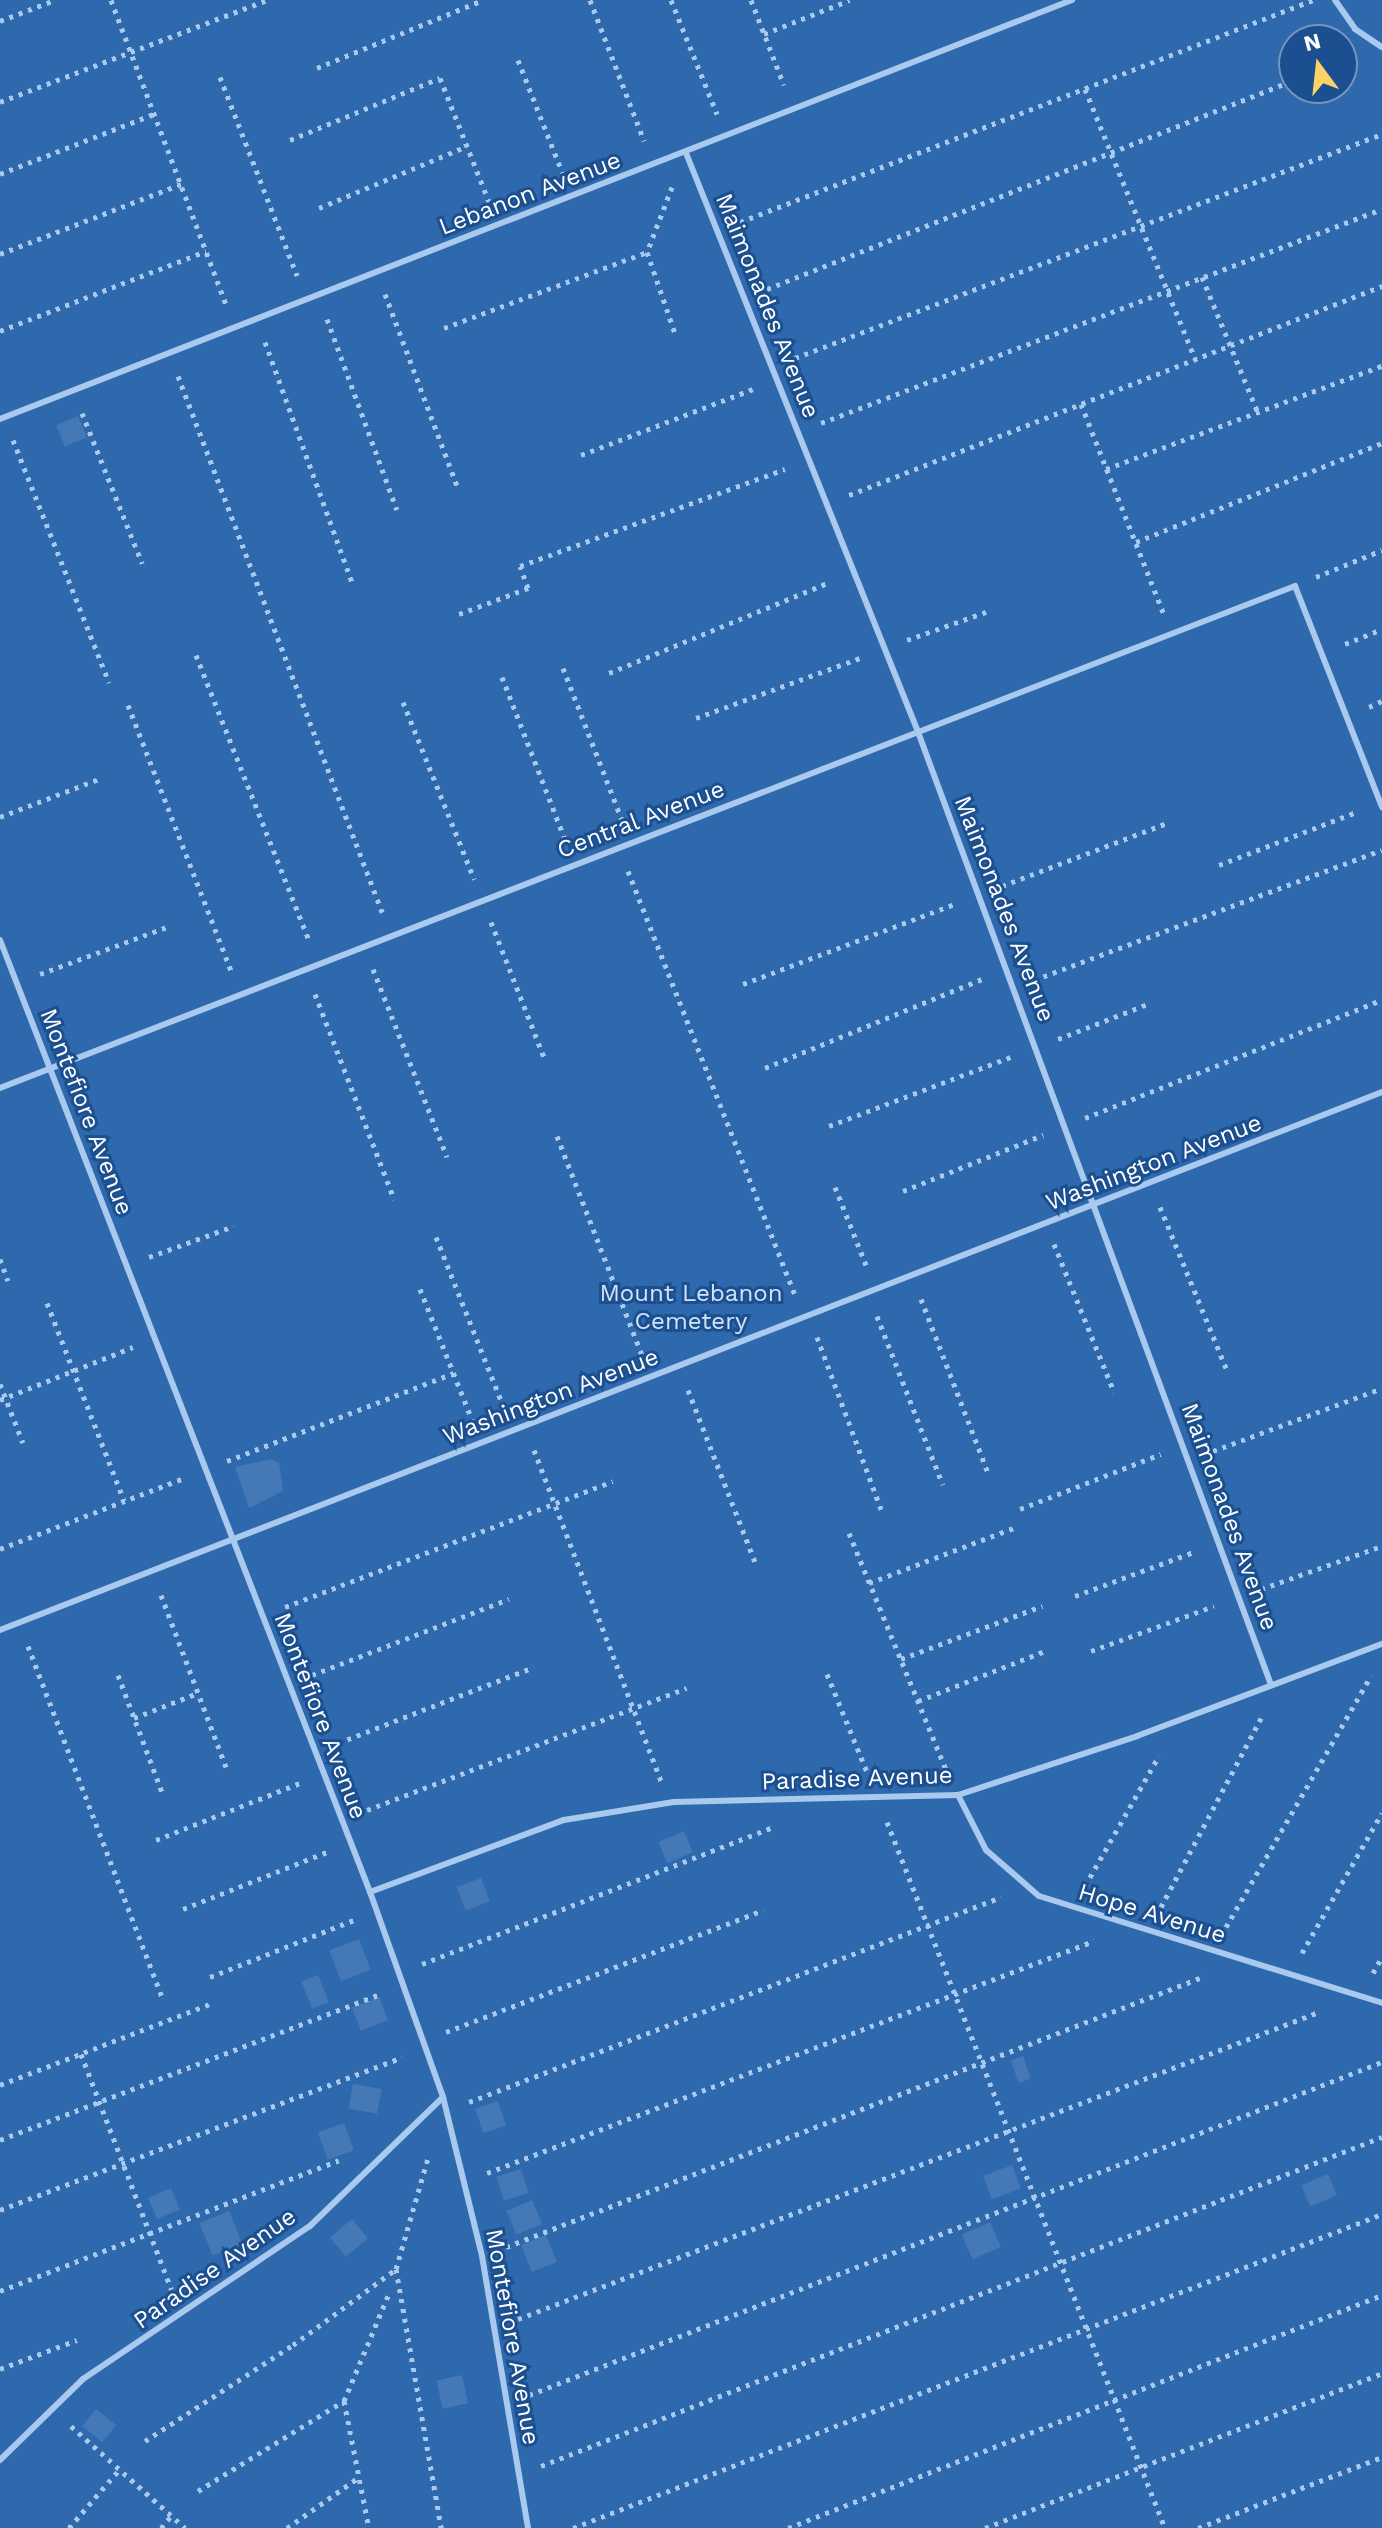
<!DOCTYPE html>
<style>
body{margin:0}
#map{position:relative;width:1382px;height:2528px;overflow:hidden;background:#1b4f8f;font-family:"Work Sans",sans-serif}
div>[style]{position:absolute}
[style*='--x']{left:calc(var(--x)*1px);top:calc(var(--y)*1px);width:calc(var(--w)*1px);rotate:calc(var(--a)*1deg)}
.green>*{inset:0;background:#2e69ad}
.building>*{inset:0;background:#4478b7;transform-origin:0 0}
.path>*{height:5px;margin-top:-2.5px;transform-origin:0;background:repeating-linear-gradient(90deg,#a9c9ee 0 4px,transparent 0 10px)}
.lane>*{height:6px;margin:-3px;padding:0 3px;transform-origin:3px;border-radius:3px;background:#a9c9ee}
span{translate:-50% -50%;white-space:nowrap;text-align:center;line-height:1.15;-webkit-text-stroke:6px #1b4f8f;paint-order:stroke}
.street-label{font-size:24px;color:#fff}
.park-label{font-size:24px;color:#cfe3fa}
.north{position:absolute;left:1278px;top:24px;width:80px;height:80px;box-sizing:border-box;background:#1b4f8f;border:2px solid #7695bc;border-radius:50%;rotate:345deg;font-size:22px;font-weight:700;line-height:32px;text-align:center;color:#fff}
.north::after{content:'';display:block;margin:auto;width:28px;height:36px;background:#ffd166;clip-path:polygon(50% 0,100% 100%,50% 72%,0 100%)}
</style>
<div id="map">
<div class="green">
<i style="clip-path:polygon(evenodd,0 0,1382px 0,1382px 2528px,0 2528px,0 0,1294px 40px,1342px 40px,1342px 88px,1294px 88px,1294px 40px)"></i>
</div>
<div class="building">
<i style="left:78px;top:416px;width:23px;height:24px;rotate:67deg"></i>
<i style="clip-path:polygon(270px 1459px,279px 1463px,283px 1491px,249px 1508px,235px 1467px)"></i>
<i style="left:684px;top:1831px;width:23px;height:28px;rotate:67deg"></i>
<i style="left:481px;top:1878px;width:25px;height:26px;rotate:69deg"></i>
<i style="left:359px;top:1939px;width:33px;height:32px;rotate:69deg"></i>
<i style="left:318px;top:1975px;width:29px;height:18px;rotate:68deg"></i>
<i style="left:379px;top:1997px;width:25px;height:29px;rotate:69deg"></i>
<i style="left:1023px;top:2056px;width:24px;height:13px;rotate:71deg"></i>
<i style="left:353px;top:2084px;width:29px;height:25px;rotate:10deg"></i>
<i style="left:498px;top:2101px;width:26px;height:24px;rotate:72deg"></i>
<i style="left:344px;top:2123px;width:29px;height:28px;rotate:70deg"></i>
<i style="left:1012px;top:2165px;width:25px;height:31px;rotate:69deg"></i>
<i style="left:521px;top:2169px;width:25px;height:26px;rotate:72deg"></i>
<i style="left:1328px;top:2174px;width:23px;height:29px;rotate:67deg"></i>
<i style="left:171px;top:2188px;width:23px;height:25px;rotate:67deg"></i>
<i style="left:532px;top:2200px;width:26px;height:28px;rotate:67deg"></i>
<i style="left:229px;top:2211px;width:35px;height:32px;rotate:68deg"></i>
<i style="left:352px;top:2219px;width:25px;height:29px;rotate:50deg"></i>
<i style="left:990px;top:2222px;width:27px;height:31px;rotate:66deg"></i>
<i style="left:546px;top:2235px;width:29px;height:27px;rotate:68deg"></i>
<i style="left:462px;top:2375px;width:29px;height:26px;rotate:78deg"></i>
<i style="left:96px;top:2409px;width:26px;height:22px;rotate:39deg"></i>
</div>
<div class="path">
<i style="--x:111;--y:0;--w:325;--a:69.3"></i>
<i style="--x:590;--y:0;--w:151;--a:69"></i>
<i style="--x:671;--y:0;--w:123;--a:68"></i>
<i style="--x:751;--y:0;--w:91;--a:68.8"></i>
<i style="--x:0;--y:21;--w:59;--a:-20.9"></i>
<i style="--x:764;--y:34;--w:92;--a:-21.6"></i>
<i style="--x:518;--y:60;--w:123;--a:68.5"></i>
<i style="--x:317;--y:68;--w:179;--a:-22.3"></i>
<i style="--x:220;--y:77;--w:213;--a:68.8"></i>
<i style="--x:1085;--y:89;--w:292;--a:67.8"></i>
<i style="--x:0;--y:102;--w:286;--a:-20.9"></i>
<i style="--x:290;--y:140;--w:162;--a:-22.5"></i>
<i style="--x:440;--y:78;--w:133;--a:68.4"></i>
<i style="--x:0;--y:174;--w:165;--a:-21.3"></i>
<i style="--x:672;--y:187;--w:70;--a:111"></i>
<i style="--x:647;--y:252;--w:89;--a:71"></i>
<i style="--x:319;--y:208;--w:160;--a:-22.7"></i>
<i style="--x:740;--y:222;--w:615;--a:-21.18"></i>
<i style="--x:0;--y:254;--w:194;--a:-21.1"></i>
<i style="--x:1202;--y:277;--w:147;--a:67.6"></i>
<i style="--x:767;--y:289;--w:567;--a:-21.63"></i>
<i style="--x:385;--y:294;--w:207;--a:69.4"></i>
<i style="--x:327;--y:319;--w:203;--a:69.9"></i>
<i style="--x:444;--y:328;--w:217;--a:-20.5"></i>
<i style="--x:0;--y:331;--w:221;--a:-21.2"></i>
<i style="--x:265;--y:342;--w:255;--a:70.1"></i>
<i style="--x:795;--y:358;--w:628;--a:-20.89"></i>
<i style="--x:178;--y:376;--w:574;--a:69.16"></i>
<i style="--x:1081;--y:404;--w:224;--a:68.5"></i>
<i style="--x:82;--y:413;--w:162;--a:68.2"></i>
<i style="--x:821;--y:423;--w:600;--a:-20.88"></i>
<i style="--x:13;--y:440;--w:261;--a:68.4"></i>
<i style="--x:581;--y:455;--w:184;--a:-21"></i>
<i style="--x:1106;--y:469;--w:295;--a:-20.5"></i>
<i style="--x:849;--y:495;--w:573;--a:-21.41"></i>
<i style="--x:1136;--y:542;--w:265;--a:-21.9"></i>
<i style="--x:1316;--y:577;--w:71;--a:-22.2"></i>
<i style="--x:459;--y:614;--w:74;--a:-20.6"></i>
<i style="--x:528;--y:588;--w:23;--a:-110"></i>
<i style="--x:520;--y:566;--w:282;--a:-20.1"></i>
<i style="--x:907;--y:640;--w:84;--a:-19.5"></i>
<i style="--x:1345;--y:644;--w:40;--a:-22"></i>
<i style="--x:196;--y:655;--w:307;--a:68.4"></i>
<i style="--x:563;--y:668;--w:163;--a:68.8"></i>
<i style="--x:609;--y:673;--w:239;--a:-22.4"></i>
<i style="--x:502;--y:677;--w:177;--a:68.8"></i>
<i style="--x:403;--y:702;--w:191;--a:68.1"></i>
<i style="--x:128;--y:705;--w:285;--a:68.8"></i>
<i style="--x:1369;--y:707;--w:14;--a:-25"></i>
<i style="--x:696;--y:718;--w:175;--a:-20.1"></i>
<i style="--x:0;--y:817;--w:106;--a:-21"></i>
<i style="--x:1219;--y:865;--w:147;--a:-21.1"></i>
<i style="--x:628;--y:871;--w:455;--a:68.5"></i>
<i style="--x:1002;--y:886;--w:177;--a:-20.9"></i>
<i style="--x:491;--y:922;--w:145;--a:68.6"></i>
<i style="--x:373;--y:969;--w:202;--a:68.5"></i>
<i style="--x:40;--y:974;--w:139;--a:-20.3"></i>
<i style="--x:1034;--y:980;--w:371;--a:-20.5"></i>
<i style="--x:743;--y:984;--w:227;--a:-20.7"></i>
<i style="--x:315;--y:994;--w:220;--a:68.9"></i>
<i style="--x:1058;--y:1039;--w:97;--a:-21.3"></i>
<i style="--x:765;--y:1068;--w:237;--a:-22.3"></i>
<i style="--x:1085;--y:1118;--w:320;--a:-21.7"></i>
<i style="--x:829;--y:1126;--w:195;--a:-20.8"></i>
<i style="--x:557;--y:1136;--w:235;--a:68.8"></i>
<i style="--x:835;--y:1187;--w:84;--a:68.3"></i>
<i style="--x:903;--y:1191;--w:151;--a:-21.8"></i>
<i style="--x:1160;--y:1207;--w:174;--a:67.7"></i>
<i style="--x:436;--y:1237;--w:184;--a:68.3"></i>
<i style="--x:1054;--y:1244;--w:160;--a:67.9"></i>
<i style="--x:149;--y:1257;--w:90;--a:-20"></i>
<i style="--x:0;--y:1259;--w:23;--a:70"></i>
<i style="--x:420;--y:1289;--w:141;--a:68.3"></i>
<i style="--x:921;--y:1299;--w:186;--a:68.9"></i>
<i style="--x:47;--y:1303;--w:212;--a:68.7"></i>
<i style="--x:877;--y:1316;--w:181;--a:68.7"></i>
<i style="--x:817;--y:1337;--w:184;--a:69.6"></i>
<i style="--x:0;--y:1384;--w:63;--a:68.7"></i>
<i style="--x:688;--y:1390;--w:187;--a:68.7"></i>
<i style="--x:0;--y:1400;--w:143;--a:-21.7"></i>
<i style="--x:534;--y:1450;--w:354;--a:69"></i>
<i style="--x:1213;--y:1451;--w:180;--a:-20.4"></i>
<i style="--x:227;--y:1461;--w:243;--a:-21.2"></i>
<i style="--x:1020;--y:1509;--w:151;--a:-21.3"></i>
<i style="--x:849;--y:1533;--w:255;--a:67.7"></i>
<i style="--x:0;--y:1549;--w:197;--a:-21.1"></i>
<i style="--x:869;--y:1583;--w:155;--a:-20.8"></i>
<i style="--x:1261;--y:1589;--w:128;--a:-19.6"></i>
<i style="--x:161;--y:1595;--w:184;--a:69.3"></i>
<i style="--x:1075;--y:1596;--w:129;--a:-20.4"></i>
<i style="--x:285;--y:1607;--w:351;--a:-21"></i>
<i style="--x:28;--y:1646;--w:375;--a:69.1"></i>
<i style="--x:1091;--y:1651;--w:131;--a:-20.1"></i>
<i style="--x:901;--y:1659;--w:151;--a:-20.6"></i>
<i style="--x:827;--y:1674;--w:106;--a:67.8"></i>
<i style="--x:118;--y:1675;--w:125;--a:69.4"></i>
<i style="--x:312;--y:1675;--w:211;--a:-21.1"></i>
<i style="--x:918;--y:1701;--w:136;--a:-21.5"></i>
<i style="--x:134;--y:1718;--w:69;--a:-21.3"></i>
<i style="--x:338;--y:1743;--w:210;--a:-21.2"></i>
<i style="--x:367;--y:1810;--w:342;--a:-20.9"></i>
<i style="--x:887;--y:1822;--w:759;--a:68.51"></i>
<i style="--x:156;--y:1840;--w:155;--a:-21.6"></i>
<i style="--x:1085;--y:1886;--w:150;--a:-60.4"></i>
<i style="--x:1161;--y:1907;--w:214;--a:-62.1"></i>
<i style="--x:183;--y:1909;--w:155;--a:-21.6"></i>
<i style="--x:1226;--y:1927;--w:290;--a:-60"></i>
<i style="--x:1302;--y:1953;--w:161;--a:-60.3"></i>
<i style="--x:422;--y:1964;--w:378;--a:-21.3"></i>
<i style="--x:1373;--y:1973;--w:18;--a:-61"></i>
<i style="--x:210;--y:1977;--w:155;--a:-21.6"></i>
<i style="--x:446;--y:2032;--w:340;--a:-21"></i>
<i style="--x:81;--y:2054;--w:252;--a:69"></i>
<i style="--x:0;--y:2085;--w:227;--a:-21.1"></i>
<i style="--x:469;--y:2102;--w:570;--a:-21.07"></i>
<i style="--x:0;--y:2140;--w:407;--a:-21"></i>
<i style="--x:487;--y:2173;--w:650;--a:-20.92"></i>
<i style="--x:0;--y:2210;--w:430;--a:-20.8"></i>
<i style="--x:506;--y:2247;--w:750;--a:-21.19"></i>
<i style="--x:396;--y:2269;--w:263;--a:80.1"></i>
<i style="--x:0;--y:2291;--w:363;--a:-21.1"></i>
<i style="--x:518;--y:2319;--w:858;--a:-20.97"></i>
<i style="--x:0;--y:2369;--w:82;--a:-20.6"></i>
<i style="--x:529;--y:2395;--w:916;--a:-21.33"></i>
<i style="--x:344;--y:2401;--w:129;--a:78.9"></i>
<i style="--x:71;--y:2426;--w:153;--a:41.8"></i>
<i style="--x:145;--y:2441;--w:176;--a:-33"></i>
<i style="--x:293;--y:2345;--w:128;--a:-36.4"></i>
<i style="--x:396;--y:2269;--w:119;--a:-73.9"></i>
<i style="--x:541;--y:2466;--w:903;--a:-21.37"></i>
<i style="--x:198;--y:2491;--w:172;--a:-31.7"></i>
<i style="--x:344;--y:2401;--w:119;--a:-67.3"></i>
<i style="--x:69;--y:2528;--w:77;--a:-49.2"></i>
<i style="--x:161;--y:2528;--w:16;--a:-50"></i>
<i style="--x:287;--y:2528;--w:87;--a:-35.2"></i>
<i style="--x:573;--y:2528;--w:868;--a:-21.21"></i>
<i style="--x:788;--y:2528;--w:638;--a:-21.42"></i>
<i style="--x:985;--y:2528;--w:426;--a:-21.3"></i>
<i style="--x:1198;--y:2528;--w:197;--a:-21.1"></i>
</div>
<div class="lane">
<i style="--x:1335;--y:0;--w:35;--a:55"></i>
<i style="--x:1355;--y:29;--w:32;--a:34"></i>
<i style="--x:686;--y:153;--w:624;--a:68.16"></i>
<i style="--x:918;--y:732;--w:1016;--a:69.67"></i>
<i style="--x:0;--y:419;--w:1151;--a:-21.35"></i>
<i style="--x:0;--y:940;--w:1021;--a:68.76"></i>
<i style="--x:370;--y:1892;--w:218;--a:70.4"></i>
<i style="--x:443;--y:2097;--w:164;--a:76.2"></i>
<i style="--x:482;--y:2256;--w:276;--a:80.4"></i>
<i style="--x:0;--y:1088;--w:1389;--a:-21.19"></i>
<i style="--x:1295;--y:586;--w:238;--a:68.5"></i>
<i style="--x:0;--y:1630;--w:1483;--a:-21.27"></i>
<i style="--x:958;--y:1795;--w:62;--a:63"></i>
<i style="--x:986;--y:1850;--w:70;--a:41"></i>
<i style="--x:1039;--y:1896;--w:359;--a:17.3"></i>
<i style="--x:370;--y:1892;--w:207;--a:-20.4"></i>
<i style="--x:564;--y:1820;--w:111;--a:-9.3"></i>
<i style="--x:674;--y:1802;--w:284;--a:-1.4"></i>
<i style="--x:958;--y:1795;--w:188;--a:-18.2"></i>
<i style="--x:1137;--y:1736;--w:262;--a:-20.6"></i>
<i style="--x:0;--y:2460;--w:116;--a:-44.3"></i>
<i style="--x:83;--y:2379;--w:274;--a:-34"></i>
<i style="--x:310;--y:2226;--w:185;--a:-44.1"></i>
</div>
<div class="street-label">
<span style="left:530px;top:194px;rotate:-21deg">Lebanon Avenue</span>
<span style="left:767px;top:306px;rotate:68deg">Maimonades Avenue</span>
<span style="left:641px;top:820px;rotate:-21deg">Central Avenue</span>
<span style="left:1004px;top:909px;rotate:69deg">Maimonades Avenue</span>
<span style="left:86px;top:1112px;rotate:69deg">Montefiore Avenue</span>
<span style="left:1154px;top:1163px;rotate:-21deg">Washington Avenue</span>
<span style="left:551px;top:1397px;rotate:-21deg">Washington Avenue</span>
<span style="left:1229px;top:1517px;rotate:70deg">Maimonades Avenue</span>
<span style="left:320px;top:1716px;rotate:69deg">Montefiore Avenue</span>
<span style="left:857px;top:1779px;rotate:-2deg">Paradise Avenue</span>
<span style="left:1152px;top:1914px;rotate:17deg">Hope Avenue</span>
<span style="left:215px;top:2269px;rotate:-35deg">Paradise Avenue</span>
<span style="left:512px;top:2337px;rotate:80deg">Montefiore Avenue</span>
</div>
<div class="park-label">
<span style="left:691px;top:1308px">Mount Lebanon<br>Cemetery</span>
</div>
<div class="north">N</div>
</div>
